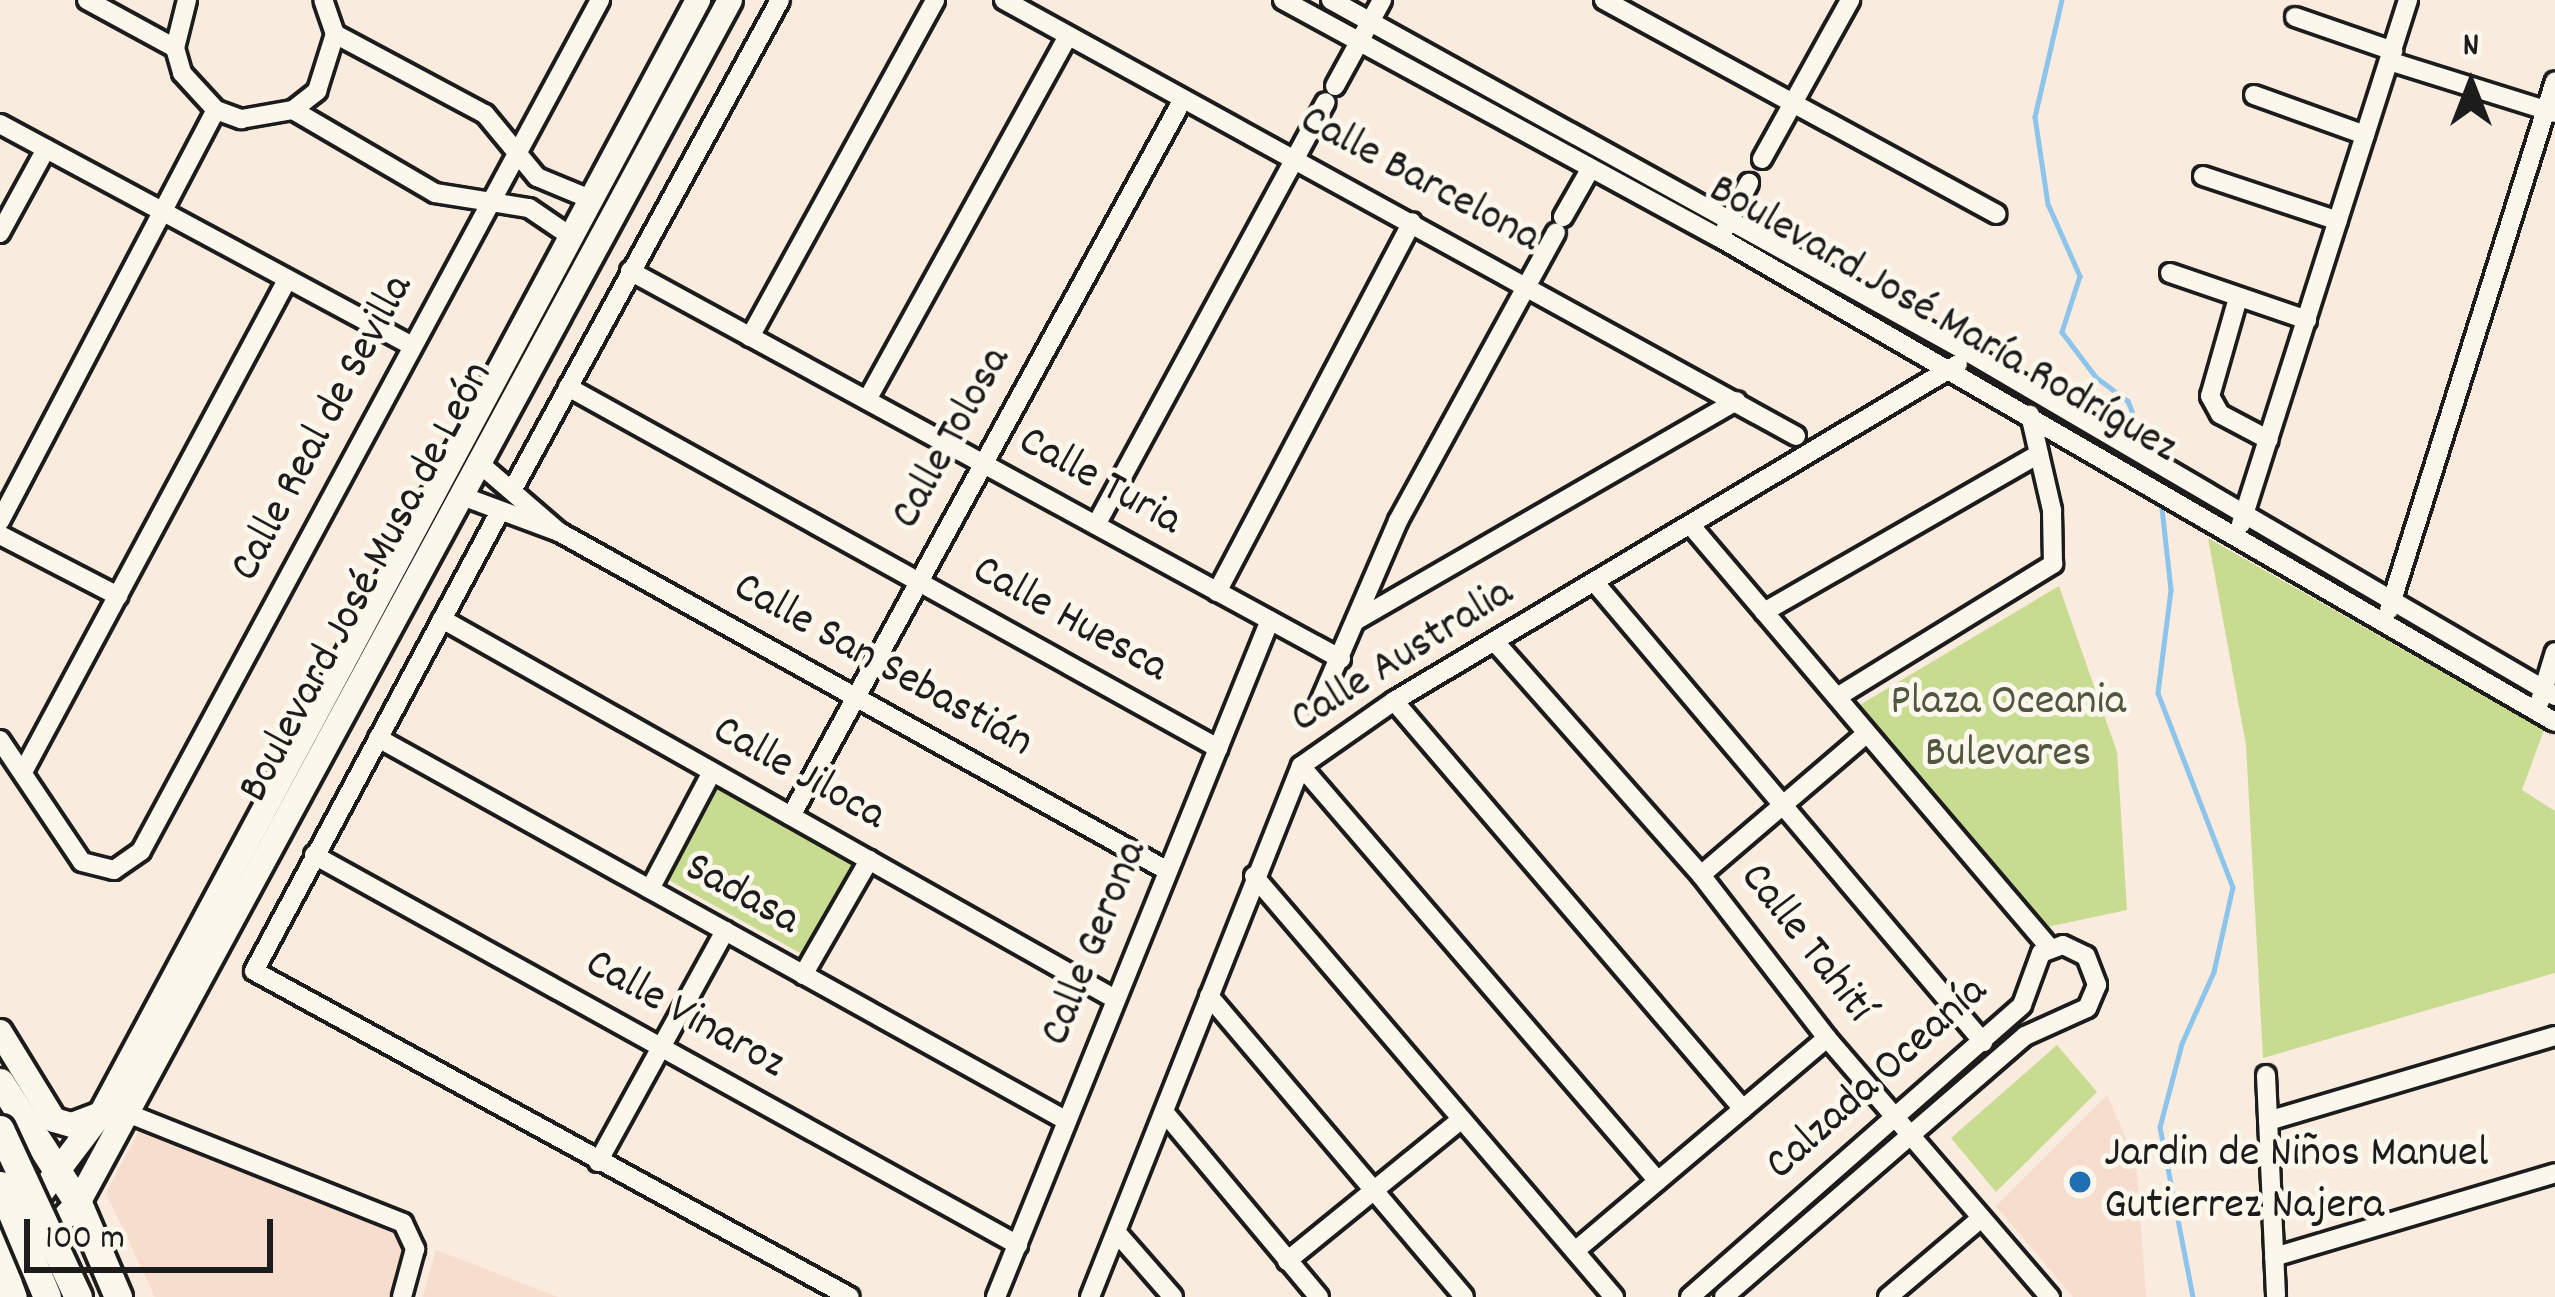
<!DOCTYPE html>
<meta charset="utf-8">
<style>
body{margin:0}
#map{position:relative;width:2555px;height:1297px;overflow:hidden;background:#f9ebde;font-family:Dekko,sans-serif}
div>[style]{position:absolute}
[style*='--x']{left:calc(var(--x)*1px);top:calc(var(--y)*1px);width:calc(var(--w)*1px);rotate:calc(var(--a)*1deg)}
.built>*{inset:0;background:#f7ddcd}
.green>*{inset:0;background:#c8dc91;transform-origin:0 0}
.stream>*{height:4.5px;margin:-2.25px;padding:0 2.25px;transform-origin:2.25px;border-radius:2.25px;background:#8cc4eb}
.roads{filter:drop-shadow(3px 0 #1c1c1c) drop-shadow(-3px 0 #1c1c1c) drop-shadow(0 3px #1c1c1c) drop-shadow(0 -3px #1c1c1c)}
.minor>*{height:18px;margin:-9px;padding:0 9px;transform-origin:9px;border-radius:9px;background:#fbf7ec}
.major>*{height:24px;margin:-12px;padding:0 12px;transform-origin:12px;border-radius:12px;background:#fbf7ec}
.highway>*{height:27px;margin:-13.5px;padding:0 13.5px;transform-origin:13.5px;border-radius:13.5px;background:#fbf7ec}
.bridges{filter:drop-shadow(3px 0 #1c1c1c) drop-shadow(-3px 0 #1c1c1c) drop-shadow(0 3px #1c1c1c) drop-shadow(0 -3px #1c1c1c)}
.highway-bridge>*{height:27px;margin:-13.5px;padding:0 13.5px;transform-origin:13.5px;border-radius:13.5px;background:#fbf7ec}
.dots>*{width:33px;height:33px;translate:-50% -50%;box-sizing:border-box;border:6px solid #fbf7ec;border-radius:50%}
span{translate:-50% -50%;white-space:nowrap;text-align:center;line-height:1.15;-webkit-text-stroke:10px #fbf7ec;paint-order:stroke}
.street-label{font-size:45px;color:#1c1c1c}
.park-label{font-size:45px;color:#50563f}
.poi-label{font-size:45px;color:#1c1c1c}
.left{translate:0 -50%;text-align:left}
.north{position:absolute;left:2411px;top:24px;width:120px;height:120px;-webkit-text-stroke:9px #fbf7ec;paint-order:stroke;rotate:0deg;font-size:33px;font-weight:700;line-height:48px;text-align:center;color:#1c1c1c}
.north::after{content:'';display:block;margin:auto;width:42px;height:54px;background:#1c1c1c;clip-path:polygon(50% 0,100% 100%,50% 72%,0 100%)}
.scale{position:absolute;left:24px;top:1219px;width:249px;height:54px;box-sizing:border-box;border:6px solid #1c1c1c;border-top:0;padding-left:15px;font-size:36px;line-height:42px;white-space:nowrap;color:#1c1c1c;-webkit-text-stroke:9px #fbf7ec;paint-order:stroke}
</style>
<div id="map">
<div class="built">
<i style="clip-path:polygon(2107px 1095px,2136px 1161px,2146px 1297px,2073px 1297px,1996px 1206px)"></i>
<i style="clip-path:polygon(139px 1131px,407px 1239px,392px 1297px,155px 1297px,106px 1193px)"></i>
<i style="clip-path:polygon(436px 1250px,558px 1297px,423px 1297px)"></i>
</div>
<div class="green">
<i style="clip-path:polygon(2208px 538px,2544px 730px,2522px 790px,2555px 811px,2555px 973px,2263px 1058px,2246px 745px)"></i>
<i style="clip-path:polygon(2059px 586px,2117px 752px,2127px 910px,2047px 927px,1858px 706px)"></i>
<i style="left:716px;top:784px;width:158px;height:107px;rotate:29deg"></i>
<i style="clip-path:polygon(2057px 1045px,2097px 1092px,1996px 1192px,1951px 1138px)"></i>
</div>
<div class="stream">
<i style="--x:2062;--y:0;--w:120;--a:103"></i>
<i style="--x:2035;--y:117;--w:88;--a:81.5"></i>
<i style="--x:2048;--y:204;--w:79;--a:66"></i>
<i style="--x:2080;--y:276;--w:59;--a:107.8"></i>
<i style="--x:2062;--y:332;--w:56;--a:52.9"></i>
<i style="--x:2096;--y:377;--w:40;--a:37"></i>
<i style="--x:2128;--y:401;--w:51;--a:68"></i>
<i style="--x:2161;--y:499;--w:92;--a:83.7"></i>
<i style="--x:2171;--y:590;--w:104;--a:97.2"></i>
<i style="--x:2158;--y:693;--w:208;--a:68.9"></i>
<i style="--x:2233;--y:887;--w:87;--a:102.6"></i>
<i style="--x:2214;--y:972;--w:79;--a:114"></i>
<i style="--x:2182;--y:1044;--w:86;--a:104.8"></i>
<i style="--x:2160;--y:1127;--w:173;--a:79"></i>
</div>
<div class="roads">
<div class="minor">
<i style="--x:87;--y:0;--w:100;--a:28.6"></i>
<i style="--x:187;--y:0;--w:49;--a:104"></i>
<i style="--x:175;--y:48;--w:26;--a:74"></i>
<i style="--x:182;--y:73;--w:50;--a:47.4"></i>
<i style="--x:216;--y:110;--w:27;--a:20"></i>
<i style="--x:241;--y:119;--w:53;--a:-9.8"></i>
<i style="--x:293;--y:110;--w:31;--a:-38"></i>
<i style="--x:317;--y:91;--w:60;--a:-72.5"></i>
<i style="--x:335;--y:34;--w:36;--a:-109"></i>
<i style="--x:1004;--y:0;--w:904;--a:28.83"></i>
<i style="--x:1283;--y:0;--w:498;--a:28.6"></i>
<i style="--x:1720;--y:238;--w:965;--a:30.1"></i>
<i style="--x:1331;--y:0;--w:731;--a:28.95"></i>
<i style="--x:1971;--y:354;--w:677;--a:30.35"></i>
<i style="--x:1604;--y:0;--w:447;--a:28.6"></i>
<i style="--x:2295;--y:17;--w:104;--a:19.1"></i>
<i style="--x:335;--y:34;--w:170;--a:28.1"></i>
<i style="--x:485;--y:114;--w:82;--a:50.5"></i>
<i style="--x:537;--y:177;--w:57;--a:22.5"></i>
<i style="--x:2389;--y:61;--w:174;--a:17.4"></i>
<i style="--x:1335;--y:86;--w:98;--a:-61.3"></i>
<i style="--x:2254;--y:95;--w:118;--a:19.8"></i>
<i style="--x:293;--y:110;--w:164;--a:30.3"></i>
<i style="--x:435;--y:193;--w:95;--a:9.1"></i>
<i style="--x:529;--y:208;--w:50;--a:34.3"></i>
<i style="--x:0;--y:124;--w:468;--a:28.3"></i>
<i style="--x:1762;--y:159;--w:182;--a:-61"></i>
<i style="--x:2203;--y:176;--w:142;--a:18.4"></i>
<i style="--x:1563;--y:217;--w:56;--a:-60.3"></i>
<i style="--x:1726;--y:227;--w:50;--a:-62.4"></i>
<i style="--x:0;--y:233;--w:96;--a:-61.3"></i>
<i style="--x:630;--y:271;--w:810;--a:28.62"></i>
<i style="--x:2170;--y:273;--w:145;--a:18.9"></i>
<i style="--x:2238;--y:298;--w:102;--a:105.9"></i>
<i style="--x:2210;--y:396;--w:21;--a:61"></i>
<i style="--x:2220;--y:414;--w:55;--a:28"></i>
<i style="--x:750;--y:337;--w:384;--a:-61.2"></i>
<i style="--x:568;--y:387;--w:744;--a:29.05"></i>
<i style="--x:867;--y:400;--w:416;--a:-61.1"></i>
<i style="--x:479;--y:463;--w:106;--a:40.8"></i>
<i style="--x:514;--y:487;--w:555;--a:-61.36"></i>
<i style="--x:462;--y:496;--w:103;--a:20.4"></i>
<i style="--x:559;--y:532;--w:695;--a:29.11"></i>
<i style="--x:498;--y:515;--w:517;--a:118.15"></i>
<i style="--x:254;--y:971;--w:679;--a:28.68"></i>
<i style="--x:0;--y:521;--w:464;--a:-62.3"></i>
<i style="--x:2241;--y:524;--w:550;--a:-72.32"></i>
<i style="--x:1096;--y:525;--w:481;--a:-61.5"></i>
<i style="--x:1693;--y:528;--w:550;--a:49.65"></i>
<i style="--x:0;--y:535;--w:133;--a:27.3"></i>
<i style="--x:1596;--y:584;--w:600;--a:49.8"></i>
<i style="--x:1217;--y:592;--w:418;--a:-62.2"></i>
<i style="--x:2389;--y:610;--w:554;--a:-72.58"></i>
<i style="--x:1764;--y:612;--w:317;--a:-29.9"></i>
<i style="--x:442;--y:619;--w:773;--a:29.45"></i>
<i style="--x:1357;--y:620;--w:438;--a:-30"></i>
<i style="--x:1495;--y:642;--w:311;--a:48.5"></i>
<i style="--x:1701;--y:875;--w:206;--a:52.3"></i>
<i style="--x:1827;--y:1038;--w:342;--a:49.3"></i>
<i style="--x:1837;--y:697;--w:254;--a:-31.6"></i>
<i style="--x:2053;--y:564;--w:54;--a:-91.1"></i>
<i style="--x:2052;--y:510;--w:98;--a:-103"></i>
<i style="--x:1394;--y:701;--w:537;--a:49.46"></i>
<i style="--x:2540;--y:701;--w:51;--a:-73"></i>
<i style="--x:1318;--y:706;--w:202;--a:-66.6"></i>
<i style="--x:1398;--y:521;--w:329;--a:-61.3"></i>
<i style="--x:378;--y:738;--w:788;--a:29.07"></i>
<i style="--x:0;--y:740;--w:147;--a:56.1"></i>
<i style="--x:82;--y:862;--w:33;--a:14"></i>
<i style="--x:114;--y:870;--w:33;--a:-35"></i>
<i style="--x:141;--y:851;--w:967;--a:-61.66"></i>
<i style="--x:1301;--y:766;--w:547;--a:49.3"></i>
<i style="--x:23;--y:772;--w:558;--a:-61.78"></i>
<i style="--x:791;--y:816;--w:817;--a:-61.33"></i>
<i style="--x:314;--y:855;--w:805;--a:28.99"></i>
<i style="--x:1701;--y:875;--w:218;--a:-40.5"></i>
<i style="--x:1254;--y:876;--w:554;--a:49.47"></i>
<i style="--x:650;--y:889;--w:132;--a:-62.1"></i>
<i style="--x:803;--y:975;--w:133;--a:-60.1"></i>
<i style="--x:1209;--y:996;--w:394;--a:49.7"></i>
<i style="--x:2266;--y:1075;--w:221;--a:87.4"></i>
<i style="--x:127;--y:1113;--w:297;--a:21.7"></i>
<i style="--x:403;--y:1223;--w:29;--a:65"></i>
<i style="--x:415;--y:1249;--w:50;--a:105.2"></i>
<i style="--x:1165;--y:1113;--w:240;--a:50.1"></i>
<i style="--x:2268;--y:1121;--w:299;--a:-16.5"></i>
<i style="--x:598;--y:1162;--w:264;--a:-61.2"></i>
<i style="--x:1117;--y:1233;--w:85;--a:48.8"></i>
<i style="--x:1575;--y:1251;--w:330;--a:-40.2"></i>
<i style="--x:2274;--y:1257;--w:293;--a:-16.6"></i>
<i style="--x:1287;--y:1261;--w:220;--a:-39.1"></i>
<i style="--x:996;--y:1297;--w:730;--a:-67.97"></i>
<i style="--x:1090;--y:1297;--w:571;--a:-68.33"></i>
<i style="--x:1301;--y:766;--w:113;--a:-35"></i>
<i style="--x:1394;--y:701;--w:657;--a:-30.86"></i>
<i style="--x:1690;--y:1297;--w:442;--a:-41.3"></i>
<i style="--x:2022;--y:1005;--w:55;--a:-69.9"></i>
<i style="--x:2041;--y:953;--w:23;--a:-20"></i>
<i style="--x:2063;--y:945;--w:25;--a:26"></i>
<i style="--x:2086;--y:956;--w:31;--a:69"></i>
<i style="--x:2097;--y:985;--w:25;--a:113"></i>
<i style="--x:2087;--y:1008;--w:68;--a:155.7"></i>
<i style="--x:2025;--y:1036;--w:398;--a:139.1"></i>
<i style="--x:1888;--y:1297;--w:122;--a:-40.3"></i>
</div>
<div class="major">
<i style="--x:0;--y:1032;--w:103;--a:58.5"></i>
<i style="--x:54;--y:1120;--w:19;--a:16"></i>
<i style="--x:72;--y:1125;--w:31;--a:-21"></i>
<i style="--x:0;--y:1247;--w:167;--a:-52.8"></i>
<i style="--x:101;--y:1114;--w:1264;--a:-61.81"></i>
<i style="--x:0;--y:1286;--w:114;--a:-46.8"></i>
<i style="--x:78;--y:1203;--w:1368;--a:-61.54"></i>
</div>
<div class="highway">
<i style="--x:0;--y:1082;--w:144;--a:57.2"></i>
<i style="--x:78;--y:1203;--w:102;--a:66.9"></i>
<i style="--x:0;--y:1262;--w:37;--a:70"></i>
</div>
</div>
<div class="bridges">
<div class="highway-bridge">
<i style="--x:0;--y:1129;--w:185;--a:65.1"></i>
<i style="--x:0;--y:1185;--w:121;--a:67.2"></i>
</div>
</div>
<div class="dots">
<i style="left:2080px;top:1182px;background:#1f6fb2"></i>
</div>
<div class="street-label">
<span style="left:1419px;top:181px;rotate:28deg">Calle Barcelona</span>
<span style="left:1942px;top:321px;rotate:30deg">Boulevard José María Rodríguez</span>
<span style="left:324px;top:429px;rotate:-62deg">Calle Real de Sevilla</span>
<span style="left:953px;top:439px;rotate:-61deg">Calle Tolosa</span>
<span style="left:1099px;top:483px;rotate:29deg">Calle Turia</span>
<span style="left:368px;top:583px;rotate:-62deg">Boulevard José Musa de León</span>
<span style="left:1069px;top:621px;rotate:29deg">Calle Huesca</span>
<span style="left:1403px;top:658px;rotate:-32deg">Calle Australia</span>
<span style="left:882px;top:667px;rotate:29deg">Calle San Sebastián</span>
<span style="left:798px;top:775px;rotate:29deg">Calle Jiloca</span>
<span style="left:741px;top:896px;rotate:29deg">Sadasa</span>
<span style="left:1096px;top:944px;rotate:-68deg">Calle Gerona</span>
<span style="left:1805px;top:944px;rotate:52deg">Calle Tahití</span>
<span style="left:684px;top:1016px;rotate:29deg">Calle Vinaroz</span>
<span style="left:1878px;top:1080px;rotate:-42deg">Calzada Oceanía</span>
</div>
<div class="park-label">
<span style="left:2008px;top:730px">Plaza Oceania<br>Bulevares</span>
</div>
<div class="poi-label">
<span class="left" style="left:2104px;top:1182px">Jardin de Niños Manuel<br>Gutierrez Najera</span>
</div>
<div class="north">N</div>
<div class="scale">100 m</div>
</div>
